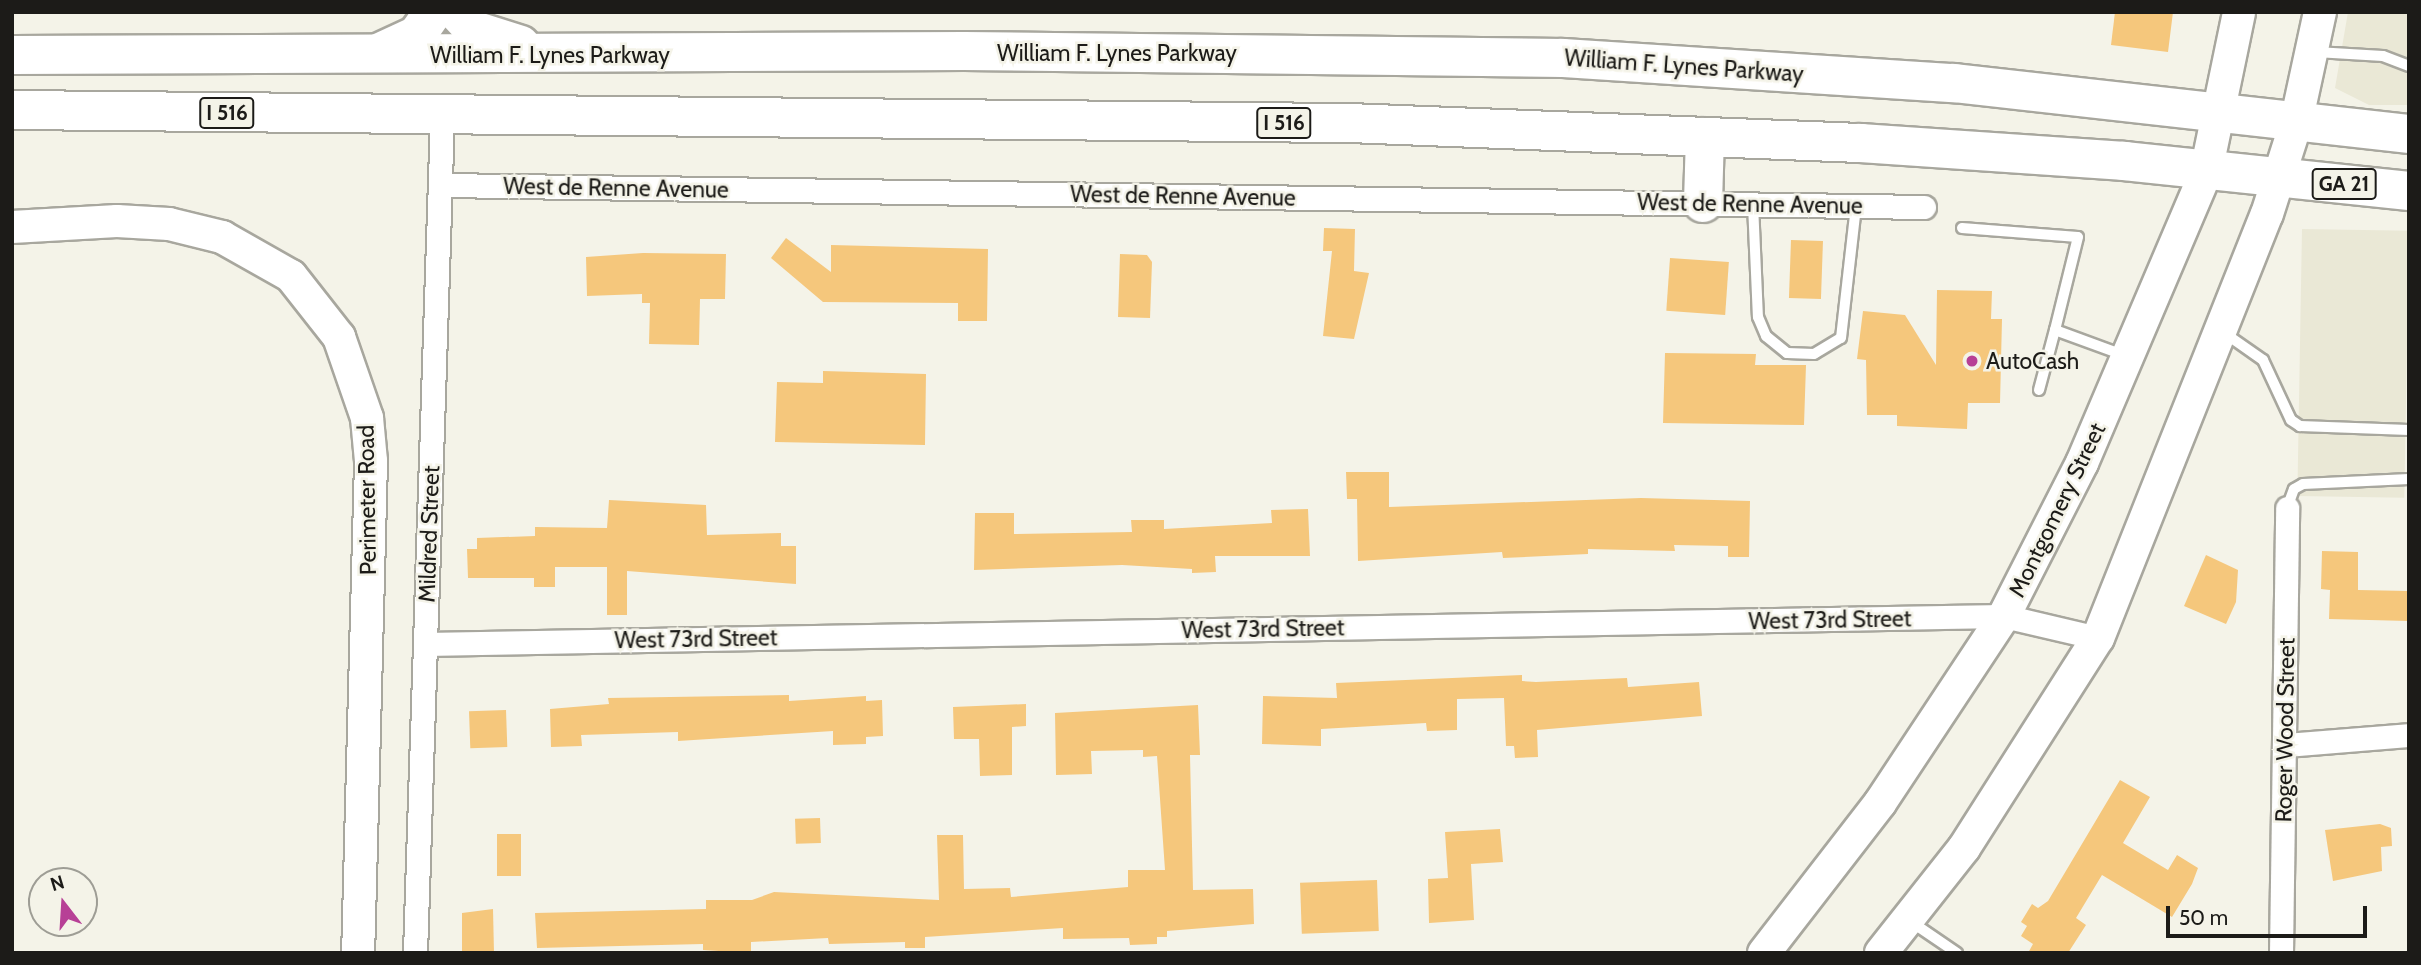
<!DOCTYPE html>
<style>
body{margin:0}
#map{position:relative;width:2421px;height:965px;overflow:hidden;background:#f4f3e8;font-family:Cabin,sans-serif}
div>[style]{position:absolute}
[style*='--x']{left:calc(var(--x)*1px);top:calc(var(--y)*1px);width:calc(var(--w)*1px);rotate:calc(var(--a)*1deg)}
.built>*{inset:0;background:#eae8d6;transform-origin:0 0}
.building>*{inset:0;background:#f5c77c;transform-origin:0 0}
.roads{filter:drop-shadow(2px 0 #a8a79e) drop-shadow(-2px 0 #a8a79e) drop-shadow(0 2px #a8a79e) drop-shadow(0 -2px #a8a79e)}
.lane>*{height:10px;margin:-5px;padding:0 5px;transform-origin:5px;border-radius:5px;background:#fff}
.street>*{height:23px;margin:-11.5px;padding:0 11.5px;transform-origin:11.5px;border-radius:11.5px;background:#fff}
.secondary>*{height:32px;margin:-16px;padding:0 16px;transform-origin:16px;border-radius:16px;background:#fff}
.highway>*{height:38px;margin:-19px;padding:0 19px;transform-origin:19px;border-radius:19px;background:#fff}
.dots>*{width:19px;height:19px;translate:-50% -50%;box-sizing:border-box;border:4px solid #f4f3e8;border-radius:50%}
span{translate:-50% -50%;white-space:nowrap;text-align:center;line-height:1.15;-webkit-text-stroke:5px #f4f3e8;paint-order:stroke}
.shield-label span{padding:2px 5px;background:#f4f3e8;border:2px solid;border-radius:5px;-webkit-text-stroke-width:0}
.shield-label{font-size:21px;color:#1c1b18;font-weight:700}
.street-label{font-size:23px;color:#1c1b18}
.poi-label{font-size:23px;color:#1c1b18}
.left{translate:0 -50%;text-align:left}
.frame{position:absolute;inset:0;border:14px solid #1c1b18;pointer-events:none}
.north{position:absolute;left:28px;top:867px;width:70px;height:70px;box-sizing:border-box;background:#f4f3e8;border:2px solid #9e9d95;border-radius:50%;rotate:343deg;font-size:19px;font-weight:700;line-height:28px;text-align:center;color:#1c1b18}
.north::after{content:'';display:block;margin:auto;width:24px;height:32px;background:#b74096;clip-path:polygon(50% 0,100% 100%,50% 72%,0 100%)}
.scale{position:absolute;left:2166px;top:906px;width:201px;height:32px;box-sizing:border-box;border:4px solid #1c1b18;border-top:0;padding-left:9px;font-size:21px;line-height:24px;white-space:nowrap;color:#1c1b18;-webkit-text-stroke:5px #f4f3e8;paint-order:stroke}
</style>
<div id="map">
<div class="built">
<i style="clip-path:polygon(2348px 12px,2409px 12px,2409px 105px,2369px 105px,2335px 88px)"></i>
<i style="left:2302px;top:229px;width:107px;height:267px;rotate:1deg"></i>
</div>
<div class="building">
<i style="clip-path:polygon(2115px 12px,2173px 12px,2168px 52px,2111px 45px)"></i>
<i style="clip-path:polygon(1324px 228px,1355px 229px,1354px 271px,1369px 273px,1354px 339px,1323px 336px,1332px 251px,1323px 251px)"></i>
<i style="clip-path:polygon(786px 238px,831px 272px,831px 245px,988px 249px,987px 321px,958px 321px,958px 303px,823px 302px,771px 258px)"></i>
<i style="left:1791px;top:240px;width:32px;height:58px;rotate:2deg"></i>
<i style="clip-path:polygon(643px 253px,726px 254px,725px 299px,700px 299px,699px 345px,649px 344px,650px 303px,642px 303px,642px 294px,587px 296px,586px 257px)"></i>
<i style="clip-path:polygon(1120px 254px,1147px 255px,1152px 262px,1150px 318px,1118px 317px)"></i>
<i style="left:1670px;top:258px;width:59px;height:53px;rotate:4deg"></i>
<i style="clip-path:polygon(1937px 290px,1992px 291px,1991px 319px,2002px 319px,2000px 403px,1968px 403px,1967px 429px,1897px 426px,1897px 415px,1867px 415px,1866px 360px,1857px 359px,1863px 311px,1905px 315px,1936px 365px)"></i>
<i style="clip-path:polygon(1665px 353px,1756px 354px,1755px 365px,1806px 365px,1804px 425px,1663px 423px)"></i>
<i style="clip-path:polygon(823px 371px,926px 374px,925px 445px,775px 442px,777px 382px,823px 383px)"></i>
<i style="clip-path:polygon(1346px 472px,1389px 472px,1389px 507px,1641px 498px,1750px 501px,1749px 557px,1728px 557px,1728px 546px,1674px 545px,1675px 551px,1588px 549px,1588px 554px,1503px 558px,1502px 552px,1358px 561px,1357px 499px,1347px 499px)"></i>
<i style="clip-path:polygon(609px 500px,706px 505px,707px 535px,781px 533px,781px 546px,796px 546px,796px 584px,627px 571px,627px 615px,607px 615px,607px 567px,555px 567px,555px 587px,534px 587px,534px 578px,468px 578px,467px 549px,477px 549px,477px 538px,535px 536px,535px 527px,607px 528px)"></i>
<i style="clip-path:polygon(1308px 509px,1310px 556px,1215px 556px,1216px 572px,1192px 573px,1192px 569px,1122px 565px,974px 570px,975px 513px,1014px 513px,1014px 534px,1132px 532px,1131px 520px,1164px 520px,1164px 529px,1272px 523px,1271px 510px)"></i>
<i style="clip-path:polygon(2322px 551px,2358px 552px,2358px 590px,2409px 591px,2409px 621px,2329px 619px,2330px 590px,2321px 589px)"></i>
<i style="clip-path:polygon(2206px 555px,2238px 570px,2236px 602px,2226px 624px,2184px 606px)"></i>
<i style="clip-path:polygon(1522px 675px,1522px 681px,1536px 682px,1627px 678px,1628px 687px,1699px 682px,1702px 716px,1537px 730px,1538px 757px,1515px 758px,1514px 746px,1506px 746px,1504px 698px,1457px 699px,1457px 730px,1427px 731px,1426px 723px,1321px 729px,1321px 746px,1262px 744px,1263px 696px,1337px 698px,1336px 683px)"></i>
<i style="clip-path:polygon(789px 695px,789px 701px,866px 696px,866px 701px,882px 700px,883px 736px,866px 737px,866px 744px,833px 745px,833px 731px,678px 741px,678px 732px,581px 735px,582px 746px,551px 747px,550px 709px,609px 704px,608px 698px)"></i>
<i style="clip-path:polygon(1026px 704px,1026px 726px,1012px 727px,1012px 775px,980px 776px,979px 739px,954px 739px,953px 707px)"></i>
<i style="clip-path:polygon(1198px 705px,1200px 755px,1190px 755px,1193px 890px,1253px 889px,1254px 924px,1167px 931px,1167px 937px,1157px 937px,1157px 944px,1130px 945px,1129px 938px,1063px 939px,1063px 928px,925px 937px,925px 948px,905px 948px,905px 942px,829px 944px,828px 938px,751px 942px,751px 953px,703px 950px,703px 944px,537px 948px,535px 913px,706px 909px,706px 900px,752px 900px,774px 892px,939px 900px,937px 835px,963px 835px,964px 889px,1010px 888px,1011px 897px,1128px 887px,1128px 870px,1165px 870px,1157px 756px,1143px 757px,1143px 750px,1091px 751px,1092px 774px,1056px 775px,1055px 713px)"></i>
<i style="left:506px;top:710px;width:37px;height:37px;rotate:88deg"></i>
<i style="clip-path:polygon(2120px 780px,2150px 797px,2123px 843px,2168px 870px,2177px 855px,2198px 868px,2192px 884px,2172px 917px,2102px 875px,2076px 918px,2086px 925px,2068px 953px,2028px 953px,2033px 944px,2021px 936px,2027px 926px,2021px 922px,2032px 904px,2038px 908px,2048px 901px)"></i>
<i style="left:820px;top:818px;width:25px;height:25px;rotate:88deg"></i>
<i style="clip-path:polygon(2380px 824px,2391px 828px,2392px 846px,2381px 847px,2382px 871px,2333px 881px,2325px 830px)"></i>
<i style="clip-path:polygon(1500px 829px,1503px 862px,1471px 864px,1474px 920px,1429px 923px,1428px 879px,1448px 878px,1445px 832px)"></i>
<i style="left:497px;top:834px;width:24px;height:42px"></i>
<i style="left:1377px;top:880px;width:51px;height:77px;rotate:88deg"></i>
<i style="clip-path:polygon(493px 909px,494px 953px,462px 951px,462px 913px)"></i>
</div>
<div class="roads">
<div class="lane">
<i style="--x:2316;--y:52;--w:67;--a:3.4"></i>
<i style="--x:2383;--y:56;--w:28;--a:21"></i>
<i style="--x:1753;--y:204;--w:113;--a:87.5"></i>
<i style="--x:1758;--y:317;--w:21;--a:67"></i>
<i style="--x:1766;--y:336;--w:27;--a:39"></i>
<i style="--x:1787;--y:353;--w:27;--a:2"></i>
<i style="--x:1814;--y:354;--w:31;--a:-31"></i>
<i style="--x:1841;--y:338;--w:133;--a:-83.5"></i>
<i style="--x:1962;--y:228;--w:116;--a:4.4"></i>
<i style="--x:2078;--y:237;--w:96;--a:103.9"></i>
<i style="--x:2055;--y:330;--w:76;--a:20.1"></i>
<i style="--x:2223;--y:332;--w:49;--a:35"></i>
<i style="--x:2263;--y:360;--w:66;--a:65"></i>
<i style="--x:2291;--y:420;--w:11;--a:34"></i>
<i style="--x:2300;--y:426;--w:109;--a:2.1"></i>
<i style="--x:2039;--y:390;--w:62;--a:-75.1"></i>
<i style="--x:2287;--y:508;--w:20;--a:-70"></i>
<i style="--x:2294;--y:489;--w:10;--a:-29"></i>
<i style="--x:2303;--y:484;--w:106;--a:-2.7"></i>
<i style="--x:1910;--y:921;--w:57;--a:34.2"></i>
</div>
<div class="street">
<i style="--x:443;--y:185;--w:1481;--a:0.85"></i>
<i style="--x:425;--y:644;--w:1579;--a:-1.02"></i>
<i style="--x:2004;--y:616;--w:97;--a:13.2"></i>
<i style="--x:2285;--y:745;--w:124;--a:-4.6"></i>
<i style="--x:415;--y:953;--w:837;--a:-88.15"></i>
<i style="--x:2281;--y:953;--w:445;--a:-89.2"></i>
</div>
<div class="secondary">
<i style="--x:12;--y:227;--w:105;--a:-3.3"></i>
<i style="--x:117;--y:221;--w:52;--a:3.3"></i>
<i style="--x:169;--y:224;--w:55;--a:13.8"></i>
<i style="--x:222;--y:237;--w:79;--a:29.5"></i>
<i style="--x:291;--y:276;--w:78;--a:51.8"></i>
<i style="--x:339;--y:337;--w:86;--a:70.9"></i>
<i style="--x:367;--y:418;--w:43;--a:84.7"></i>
<i style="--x:371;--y:461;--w:492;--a:91.5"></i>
<i style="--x:1764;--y:953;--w:190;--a:-52.3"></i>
<i style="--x:1880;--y:803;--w:224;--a:-56.5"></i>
<i style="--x:2004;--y:616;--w:172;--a:-63"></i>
<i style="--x:2082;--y:463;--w:316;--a:-66.9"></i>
<i style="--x:2206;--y:172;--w:163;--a:-78.3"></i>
<i style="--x:1881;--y:953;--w:134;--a:-51.7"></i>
<i style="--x:1964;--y:848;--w:249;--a:-57.5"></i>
<i style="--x:2098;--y:638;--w:456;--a:-68.3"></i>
<i style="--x:2267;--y:214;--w:96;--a:-72.3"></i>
<i style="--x:2296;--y:123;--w:114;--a:-77.8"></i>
</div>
<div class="highway">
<i style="--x:457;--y:12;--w:25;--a:47"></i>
<i style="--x:474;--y:30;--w:49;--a:17.7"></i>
<i style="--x:378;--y:53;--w:43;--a:-24.8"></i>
<i style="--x:417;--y:35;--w:28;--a:-55"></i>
<i style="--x:12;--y:55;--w:952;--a:-0.24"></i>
<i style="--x:964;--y:51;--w:599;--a:0.67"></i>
<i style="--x:1563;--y:58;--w:392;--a:3.7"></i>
<i style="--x:1954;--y:83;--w:458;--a:6.4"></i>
<i style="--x:12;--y:110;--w:1337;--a:0.56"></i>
<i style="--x:1349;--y:123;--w:512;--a:2.24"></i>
<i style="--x:1861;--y:143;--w:264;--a:3.9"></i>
<i style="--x:2124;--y:161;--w:287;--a:6"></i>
<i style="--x:1703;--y:203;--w:66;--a:-88.3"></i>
</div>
</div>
<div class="dots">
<i style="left:1972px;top:361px;background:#b74096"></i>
</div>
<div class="shield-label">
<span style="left:227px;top:113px">I 516</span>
<span style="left:1284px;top:123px">I 516</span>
<span style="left:2344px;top:184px">GA 21</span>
</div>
<div class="street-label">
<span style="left:1117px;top:53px">William F. Lynes Parkway</span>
<span style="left:550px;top:55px">William F. Lynes Parkway</span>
<span style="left:1684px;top:66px;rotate:4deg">William F. Lynes Parkway</span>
<span style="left:616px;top:188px;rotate:1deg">West de Renne Avenue</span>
<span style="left:1183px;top:196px;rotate:1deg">West de Renne Avenue</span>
<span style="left:1750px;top:204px;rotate:1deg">West de Renne Avenue</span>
<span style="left:367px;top:500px;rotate:-91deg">Perimeter Road</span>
<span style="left:2057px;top:510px;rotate:-64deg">Montgomery Street</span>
<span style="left:429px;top:534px;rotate:-88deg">Mildred Street</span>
<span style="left:1830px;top:620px;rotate:-1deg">West 73rd Street</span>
<span style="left:1263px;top:629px;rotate:-1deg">West 73rd Street</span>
<span style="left:696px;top:639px;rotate:-1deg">West 73rd Street</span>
<span style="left:2285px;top:730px;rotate:-89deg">Roger Wood Street</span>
</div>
<div class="poi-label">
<span class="left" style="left:1986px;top:361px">AutoCash</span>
</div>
<div class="frame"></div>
<div class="north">N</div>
<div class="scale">50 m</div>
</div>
